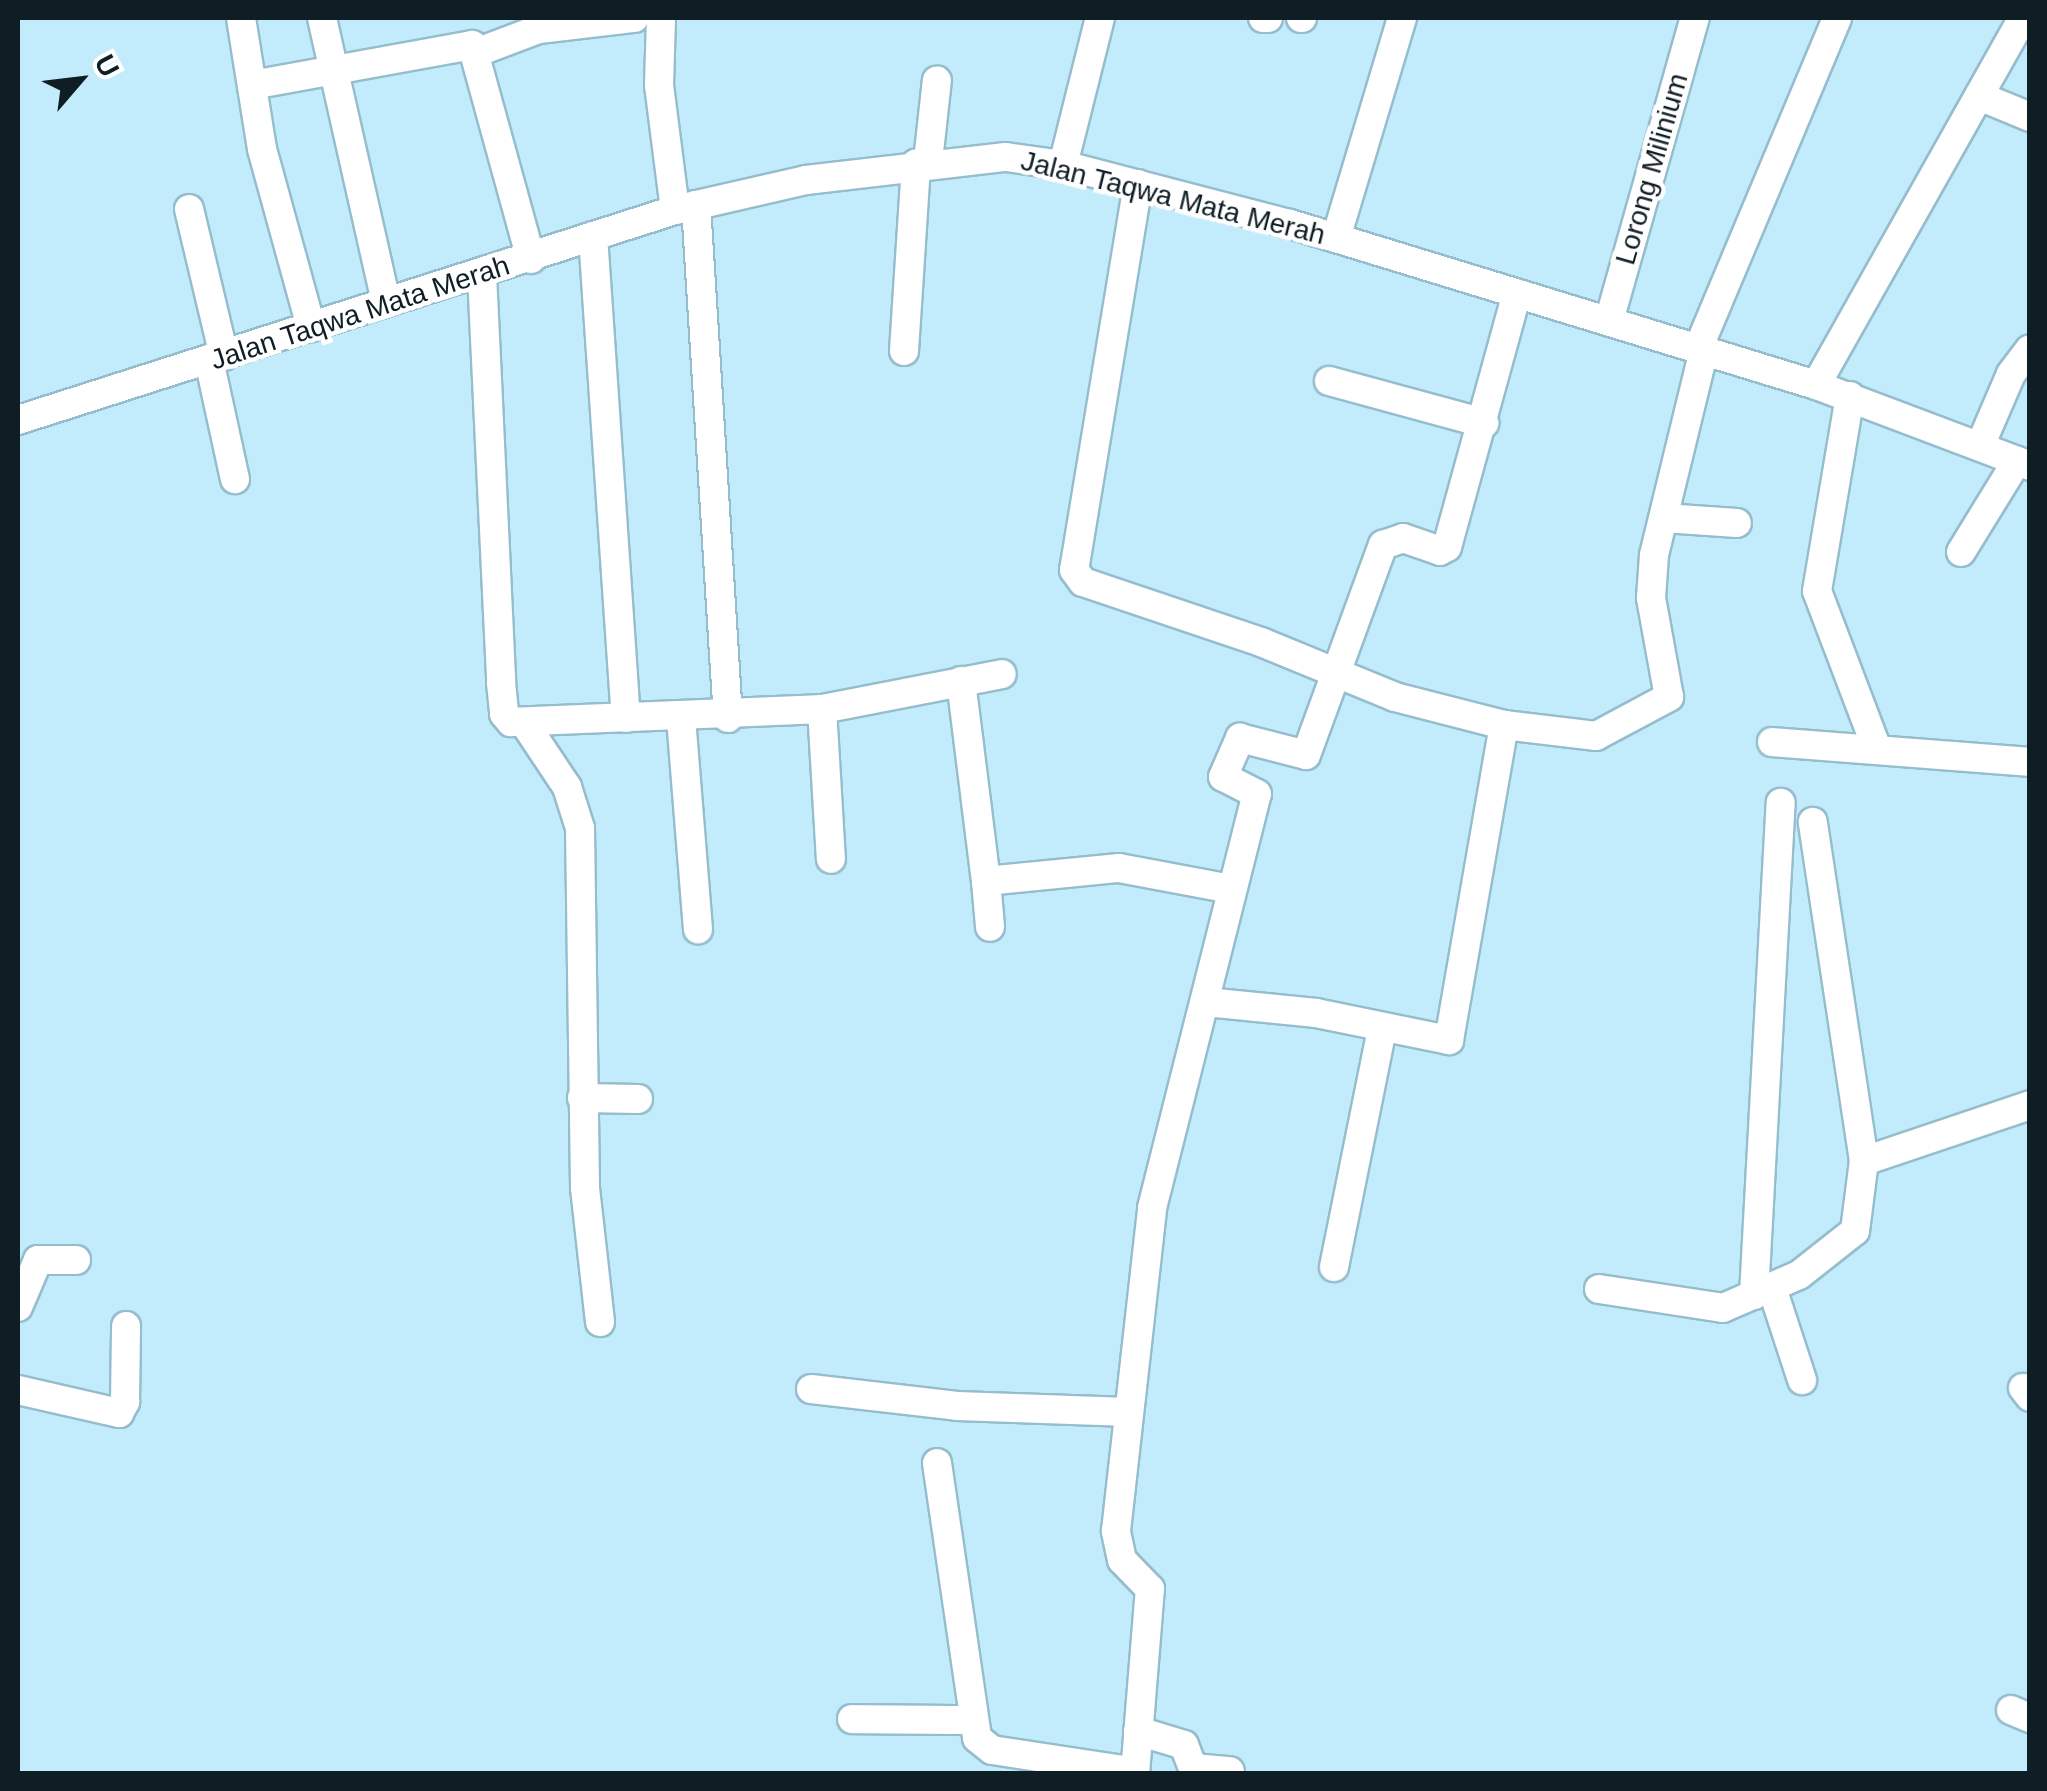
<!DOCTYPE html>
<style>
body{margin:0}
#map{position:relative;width:2047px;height:1791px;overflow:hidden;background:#c2ebfc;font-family:Helvetica,sans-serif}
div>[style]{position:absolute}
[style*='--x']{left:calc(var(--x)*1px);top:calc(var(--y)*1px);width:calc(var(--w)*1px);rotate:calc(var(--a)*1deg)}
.roads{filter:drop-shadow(2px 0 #95bdcd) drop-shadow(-2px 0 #95bdcd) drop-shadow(0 2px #95bdcd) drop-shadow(0 -2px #95bdcd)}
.minor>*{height:28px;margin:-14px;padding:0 14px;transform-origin:14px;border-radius:14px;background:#fff}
span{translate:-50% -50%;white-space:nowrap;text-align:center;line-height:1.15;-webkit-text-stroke:9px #fff;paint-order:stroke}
.street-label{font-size:28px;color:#0f1e24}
.frame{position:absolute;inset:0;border:20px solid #0f1e24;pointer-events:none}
.north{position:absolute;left:30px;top:30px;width:100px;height:100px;-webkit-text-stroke:8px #fff;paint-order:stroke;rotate:62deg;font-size:28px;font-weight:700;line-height:40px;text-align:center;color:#0f1e24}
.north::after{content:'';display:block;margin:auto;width:35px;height:45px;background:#0f1e24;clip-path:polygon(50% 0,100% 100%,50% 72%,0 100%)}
</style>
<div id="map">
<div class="roads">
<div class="minor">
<i style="--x:241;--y:18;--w:133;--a:80.9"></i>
<i style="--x:262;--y:149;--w:185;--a:74.6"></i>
<i style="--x:322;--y:18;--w:291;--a:77.3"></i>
<i style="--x:661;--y:18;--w:67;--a:91.7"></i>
<i style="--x:659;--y:85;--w:126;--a:82.7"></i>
<i style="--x:1263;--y:18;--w:5;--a:0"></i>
<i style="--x:1301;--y:18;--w:1;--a:0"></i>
<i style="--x:478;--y:52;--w:65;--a:-20.7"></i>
<i style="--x:539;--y:29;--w:96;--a:-6.6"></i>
<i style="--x:252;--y:85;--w:224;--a:-10.3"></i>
<i style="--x:472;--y:45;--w:222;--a:74.6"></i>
<i style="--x:1979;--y:96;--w:55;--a:22.4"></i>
<i style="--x:928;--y:161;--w:81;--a:-83.7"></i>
<i style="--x:1063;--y:165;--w:152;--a:-75.9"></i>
<i style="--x:1138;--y:184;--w:391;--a:99.4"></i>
<i style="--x:1074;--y:570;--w:15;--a:53"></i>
<i style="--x:1083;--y:582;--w:188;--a:18.6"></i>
<i style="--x:1261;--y:642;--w:145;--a:22.3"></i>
<i style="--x:1395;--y:697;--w:113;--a:14.4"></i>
<i style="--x:1504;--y:725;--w:93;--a:6.8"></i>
<i style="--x:1596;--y:736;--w:83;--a:-28.1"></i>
<i style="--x:1669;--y:697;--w:101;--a:-100.3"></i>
<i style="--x:1651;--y:598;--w:43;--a:-86"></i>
<i style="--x:1654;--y:555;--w:211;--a:-76.3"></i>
<i style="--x:696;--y:205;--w:514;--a:86.43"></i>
<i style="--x:189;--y:209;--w:151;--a:76.6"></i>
<i style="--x:593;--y:236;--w:483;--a:86.1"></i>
<i style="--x:1336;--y:238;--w:230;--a:-73.3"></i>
<i style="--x:482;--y:274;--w:409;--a:87.3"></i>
<i style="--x:501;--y:683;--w:31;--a:84"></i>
<i style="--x:504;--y:714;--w:11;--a:49"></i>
<i style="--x:511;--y:722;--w:311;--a:-2.4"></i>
<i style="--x:822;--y:709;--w:183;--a:-11"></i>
<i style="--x:1609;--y:321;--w:315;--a:-74.2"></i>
<i style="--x:1698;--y:349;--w:359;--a:-67.2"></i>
<i style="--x:904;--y:351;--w:188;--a:-86.3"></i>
<i style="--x:209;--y:360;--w:122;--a:77.7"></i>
<i style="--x:1329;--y:381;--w:161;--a:15.2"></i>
<i style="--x:1816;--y:385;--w:421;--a:-60.6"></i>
<i style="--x:1850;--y:396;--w:198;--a:99.6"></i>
<i style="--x:1817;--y:591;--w:169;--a:69.2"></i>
<i style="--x:18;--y:420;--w:690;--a:-17.73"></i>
<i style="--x:675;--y:210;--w:134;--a:-12.9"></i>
<i style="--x:806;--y:180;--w:201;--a:-6.6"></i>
<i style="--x:1006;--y:157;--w:58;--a:8"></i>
<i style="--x:1063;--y:165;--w:235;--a:14.6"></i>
<i style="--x:1290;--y:224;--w:550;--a:17.02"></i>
<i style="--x:1816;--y:385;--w:229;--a:20.7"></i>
<i style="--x:1980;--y:446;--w:78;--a:-66.7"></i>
<i style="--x:2011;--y:374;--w:31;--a:-53"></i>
<i style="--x:1664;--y:518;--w:73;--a:3.9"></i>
<i style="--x:1961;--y:552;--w:107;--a:-58.4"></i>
<i style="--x:961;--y:681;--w:202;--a:82.9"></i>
<i style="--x:986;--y:881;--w:134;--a:-5.6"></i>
<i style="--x:1119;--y:868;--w:114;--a:10.6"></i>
<i style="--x:822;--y:709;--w:150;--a:86.6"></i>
<i style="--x:681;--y:718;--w:212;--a:85.4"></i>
<i style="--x:525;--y:724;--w:76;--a:56.3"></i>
<i style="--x:567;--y:787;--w:43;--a:72.4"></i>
<i style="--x:580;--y:828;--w:360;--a:89.2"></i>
<i style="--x:585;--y:1188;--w:135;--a:83.6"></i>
<i style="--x:1772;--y:742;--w:259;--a:4.4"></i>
<i style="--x:986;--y:881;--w:46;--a:85"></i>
<i style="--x:1206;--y:1002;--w:111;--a:5.7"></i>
<i style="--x:1316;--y:1013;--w:136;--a:11.5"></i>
<i style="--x:1449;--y:1040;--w:320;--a:-80.1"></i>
<i style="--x:582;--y:1098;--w:56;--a:1"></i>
<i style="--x:1864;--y:1161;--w:175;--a:-18.6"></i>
<i style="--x:1334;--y:1267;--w:242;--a:-78.6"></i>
<i style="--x:1772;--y:1288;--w:97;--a:71.9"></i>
<i style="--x:1599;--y:1289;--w:125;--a:8.7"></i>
<i style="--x:1723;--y:1308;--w:83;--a:-23.5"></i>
<i style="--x:1799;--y:1275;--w:71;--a:-38.2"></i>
<i style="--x:1855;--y:1231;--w:71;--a:-82.7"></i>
<i style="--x:1864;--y:1161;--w:343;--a:-98.6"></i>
<i style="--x:1754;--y:1295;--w:493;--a:-86.9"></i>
<i style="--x:18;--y:1307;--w:51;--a:-66.9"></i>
<i style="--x:38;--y:1260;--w:38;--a:0"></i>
<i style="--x:2023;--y:1388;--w:11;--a:52"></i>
<i style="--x:811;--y:1389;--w:147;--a:6.6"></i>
<i style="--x:957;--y:1406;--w:172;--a:2"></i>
<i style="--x:18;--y:1390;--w:104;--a:12.8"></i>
<i style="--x:119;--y:1413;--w:13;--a:-61"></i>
<i style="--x:125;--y:1402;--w:76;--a:-89.2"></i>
<i style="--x:937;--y:1463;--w:278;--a:81.7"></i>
<i style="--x:977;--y:1738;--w:19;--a:39"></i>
<i style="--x:992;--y:1750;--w:145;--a:8.7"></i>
<i style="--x:2011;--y:1710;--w:21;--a:23"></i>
<i style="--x:852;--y:1719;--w:119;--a:0.5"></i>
<i style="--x:1138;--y:1731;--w:48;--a:16.9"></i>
<i style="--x:1184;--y:1745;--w:25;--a:69"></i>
<i style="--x:1193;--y:1768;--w:37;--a:5"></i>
<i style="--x:1135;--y:1774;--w:186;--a:-85.4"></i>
<i style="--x:1150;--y:1589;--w:40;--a:-134"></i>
<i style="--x:1122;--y:1560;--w:30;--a:-102"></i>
<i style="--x:1116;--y:1531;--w:325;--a:-83.6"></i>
<i style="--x:1152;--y:1208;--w:427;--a:-75.8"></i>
<i style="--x:1257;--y:794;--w:38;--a:-153"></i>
<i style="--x:1223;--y:777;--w:43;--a:-66.4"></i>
<i style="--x:1240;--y:738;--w:68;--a:14.4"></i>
<i style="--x:1306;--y:755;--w:224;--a:-69.9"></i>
<i style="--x:1383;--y:545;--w:21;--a:-19"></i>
<i style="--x:1403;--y:538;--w:39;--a:19"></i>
<i style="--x:1440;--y:551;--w:8;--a:-30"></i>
<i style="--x:1447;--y:547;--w:263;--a:-74.6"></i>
</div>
</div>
<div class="street-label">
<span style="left:1652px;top:169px;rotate:-74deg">Lorong Milinium</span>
<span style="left:1173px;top:198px;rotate:14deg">Jalan Taqwa Mata Merah</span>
<span style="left:360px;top:313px;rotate:-18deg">Jalan Taqwa Mata Merah</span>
</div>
<div class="frame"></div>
<div class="north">U</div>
</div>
